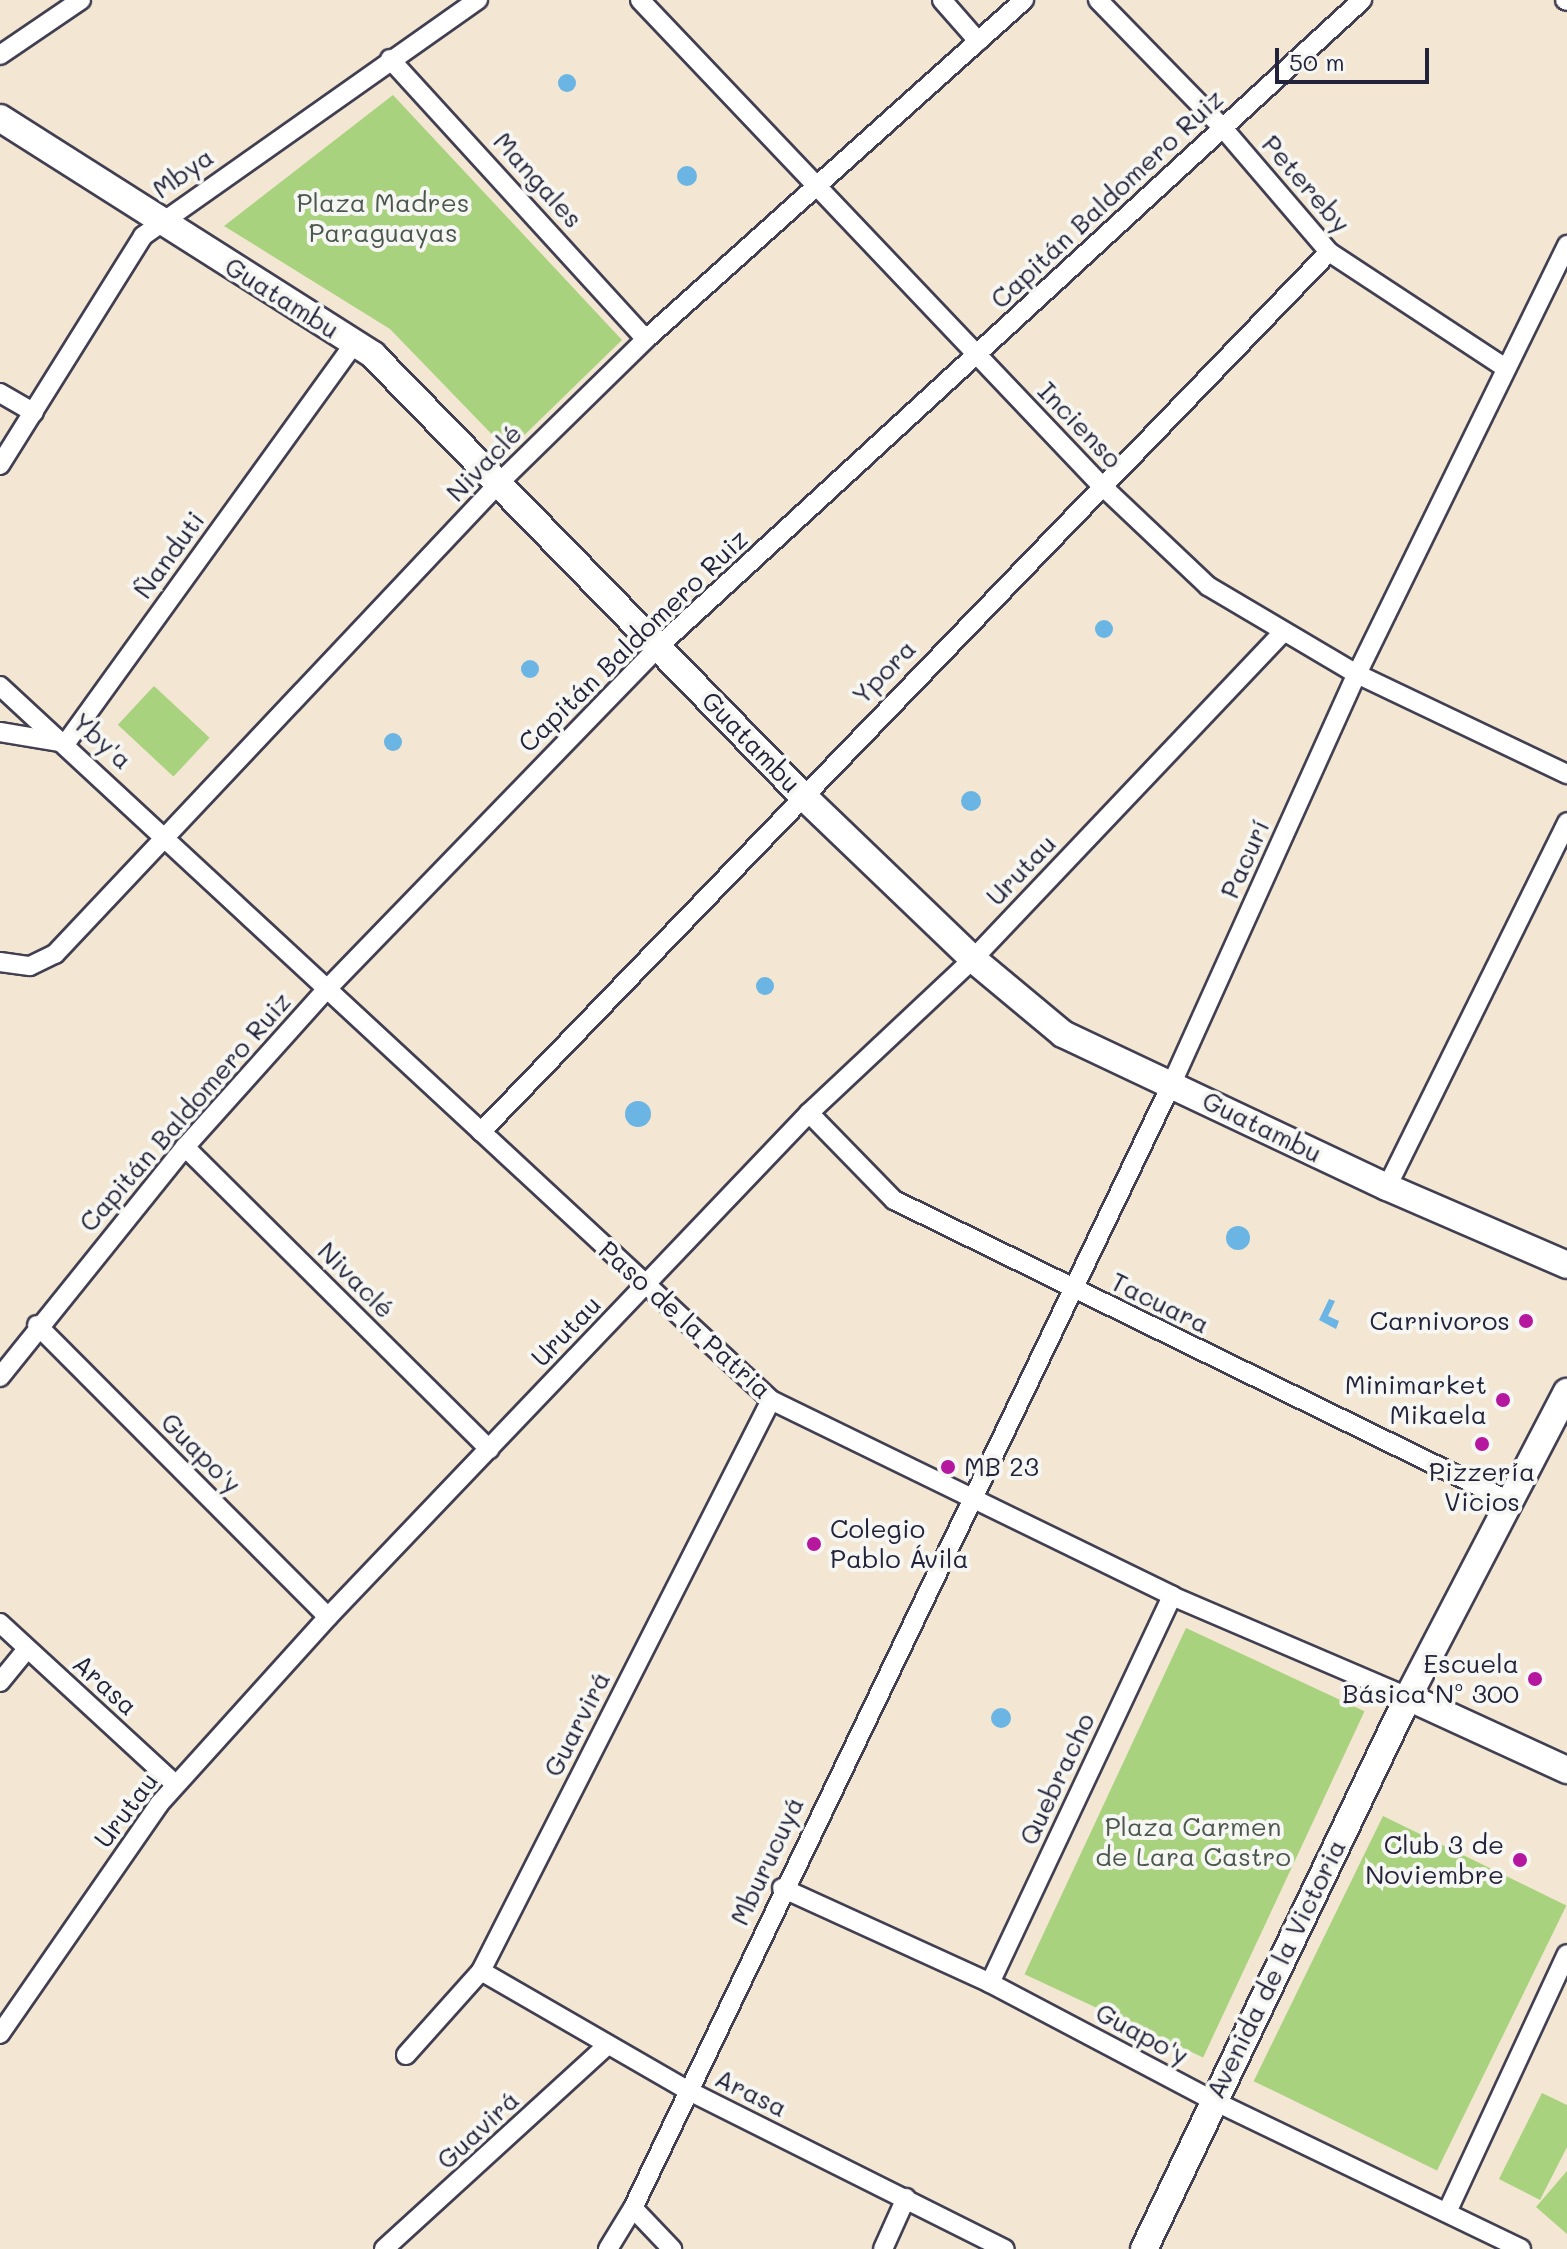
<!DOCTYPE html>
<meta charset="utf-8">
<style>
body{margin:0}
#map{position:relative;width:1567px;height:2249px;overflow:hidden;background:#f3e6d2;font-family:Mali,sans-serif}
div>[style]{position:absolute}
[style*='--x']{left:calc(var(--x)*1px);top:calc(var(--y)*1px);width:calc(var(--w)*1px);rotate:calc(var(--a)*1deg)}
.green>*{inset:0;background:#a8d27e;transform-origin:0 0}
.water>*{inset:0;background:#6ab5e3}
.round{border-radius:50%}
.roads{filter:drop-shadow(2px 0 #413f52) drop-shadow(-2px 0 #413f52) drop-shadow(0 2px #413f52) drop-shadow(0 -2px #413f52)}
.street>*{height:18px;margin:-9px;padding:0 9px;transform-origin:9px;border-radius:9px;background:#fff}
.secondary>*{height:26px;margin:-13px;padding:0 13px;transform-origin:13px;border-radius:13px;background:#fff}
.dots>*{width:22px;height:22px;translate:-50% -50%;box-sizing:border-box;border:4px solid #f6f6f2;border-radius:50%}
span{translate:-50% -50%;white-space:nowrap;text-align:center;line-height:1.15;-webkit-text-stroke:8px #f6f6f2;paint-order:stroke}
.street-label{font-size:26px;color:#22223b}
.park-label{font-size:26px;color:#4a574f}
.poi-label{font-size:26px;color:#22223b}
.right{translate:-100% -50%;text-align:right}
.left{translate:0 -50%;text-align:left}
.scale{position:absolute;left:1275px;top:48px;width:154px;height:36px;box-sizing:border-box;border:4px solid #22223b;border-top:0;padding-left:10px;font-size:24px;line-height:28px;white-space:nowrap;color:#22223b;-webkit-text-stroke:6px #f6f6f2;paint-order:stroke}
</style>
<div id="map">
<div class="green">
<i style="clip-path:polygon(393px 95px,622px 340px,508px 451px,390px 329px,224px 226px)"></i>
<i style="left:154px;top:686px;width:76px;height:53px;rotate:43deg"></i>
<i style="left:1186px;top:1628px;width:197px;height:382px;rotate:25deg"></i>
<i style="left:1383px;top:1816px;width:204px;height:295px;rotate:26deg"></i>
<i style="clip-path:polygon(1542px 2093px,1567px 2105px,1567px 2147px,1540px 2200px,1499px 2179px)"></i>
<i style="clip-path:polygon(1567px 2171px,1567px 2234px,1536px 2207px)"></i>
</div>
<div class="water">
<i class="round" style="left:558px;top:74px;width:18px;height:18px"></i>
<i class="round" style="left:677px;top:166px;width:20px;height:20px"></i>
<i class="round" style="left:1095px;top:620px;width:18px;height:18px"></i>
<i class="round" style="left:521px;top:660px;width:18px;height:18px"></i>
<i class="round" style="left:384px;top:733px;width:18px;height:18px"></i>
<i class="round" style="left:961px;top:791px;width:20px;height:20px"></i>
<i class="round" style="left:756px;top:977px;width:18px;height:18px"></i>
<i class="round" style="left:625px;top:1101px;width:26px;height:26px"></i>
<i class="round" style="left:1226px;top:1226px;width:24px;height:24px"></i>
<i style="clip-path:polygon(1329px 1299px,1335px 1301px,1328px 1316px,1339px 1321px,1336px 1329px,1319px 1320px)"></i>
<i class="round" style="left:991px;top:1708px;width:20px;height:20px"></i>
</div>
<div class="roads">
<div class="street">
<i style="--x:640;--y:0;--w:668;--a:46.46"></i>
<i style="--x:1100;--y:484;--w:149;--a:43.4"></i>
<i style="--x:1208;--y:586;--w:173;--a:30.6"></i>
<i style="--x:1357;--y:674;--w:233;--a:25.5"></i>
<i style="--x:942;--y:0;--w:55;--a:48.7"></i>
<i style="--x:1098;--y:0;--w:177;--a:45.7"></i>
<i style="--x:1222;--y:127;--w:165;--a:49.4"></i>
<i style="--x:1329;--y:252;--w:209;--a:33.3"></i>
<i style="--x:1565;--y:0;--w:2;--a:27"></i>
<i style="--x:0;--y:55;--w:98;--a:-34.2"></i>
<i style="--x:390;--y:59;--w:379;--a:47.6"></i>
<i style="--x:0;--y:393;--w:39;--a:30"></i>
<i style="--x:0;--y:465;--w:270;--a:-58"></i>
<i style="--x:143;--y:236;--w:410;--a:-35.2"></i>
<i style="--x:0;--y:686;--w:1051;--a:42.8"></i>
<i style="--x:771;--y:1400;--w:446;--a:26"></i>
<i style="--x:1172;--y:1596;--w:257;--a:23.2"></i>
<i style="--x:0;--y:732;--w:67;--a:9.5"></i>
<i style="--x:66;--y:743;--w:493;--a:-54.2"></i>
<i style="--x:0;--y:962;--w:30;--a:8"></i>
<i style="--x:30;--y:966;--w:28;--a:-26"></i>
<i style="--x:55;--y:954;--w:647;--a:-46.69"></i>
<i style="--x:499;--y:483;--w:206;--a:-44.4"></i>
<i style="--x:646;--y:339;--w:508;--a:-41.89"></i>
<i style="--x:809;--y:1113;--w:122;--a:45.7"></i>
<i style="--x:894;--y:1200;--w:689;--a:26.08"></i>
<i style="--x:481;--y:1132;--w:1222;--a:-46.06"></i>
<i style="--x:185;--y:1147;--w:429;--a:44.8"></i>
<i style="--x:1387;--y:1187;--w:407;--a:-63.7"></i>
<i style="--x:37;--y:1325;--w:412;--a:45.1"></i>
<i style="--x:0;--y:1377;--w:295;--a:-51.2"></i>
<i style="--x:185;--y:1147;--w:212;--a:-48.1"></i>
<i style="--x:327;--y:989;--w:477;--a:-45.9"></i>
<i style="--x:659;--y:646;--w:955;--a:-42.58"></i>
<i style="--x:0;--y:1623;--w:239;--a:42.6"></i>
<i style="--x:0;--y:1682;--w:43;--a:-50.7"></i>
<i style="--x:782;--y:1888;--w:229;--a:24.5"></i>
<i style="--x:990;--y:1983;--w:251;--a:27.8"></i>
<i style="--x:1212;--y:2100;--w:343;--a:25.7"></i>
<i style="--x:481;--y:1971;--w:240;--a:30"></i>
<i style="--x:689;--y:2091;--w:353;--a:26.6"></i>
<i style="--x:990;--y:1983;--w:428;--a:-64.8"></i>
<i style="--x:0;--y:2034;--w:280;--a:-55.3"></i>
<i style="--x:159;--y:1804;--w:252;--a:-47.9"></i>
<i style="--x:328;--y:1617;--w:697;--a:-46.34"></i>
<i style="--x:809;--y:1113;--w:225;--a:-43.2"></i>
<i style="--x:973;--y:959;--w:449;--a:-46.5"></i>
<i style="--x:406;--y:2055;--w:113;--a:-48.2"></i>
<i style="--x:481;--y:1971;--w:640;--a:-63.07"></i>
<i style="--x:633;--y:2208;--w:57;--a:46.4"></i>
<i style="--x:1448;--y:2210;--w:282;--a:-65.1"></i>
<i style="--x:384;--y:2249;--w:301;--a:-42.4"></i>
<i style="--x:608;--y:2249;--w:48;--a:-58.6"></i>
<i style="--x:633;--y:2208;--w:1247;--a:-64.4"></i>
<i style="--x:1172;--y:1083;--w:449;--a:-65.7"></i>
<i style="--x:1357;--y:674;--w:478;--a:-63.9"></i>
<i style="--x:883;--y:2249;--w:56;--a:-65.7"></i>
</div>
<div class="secondary">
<i style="--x:0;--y:118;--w:442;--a:32.4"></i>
<i style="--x:373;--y:355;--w:615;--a:45.73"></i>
<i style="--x:802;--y:795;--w:237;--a:43.8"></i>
<i style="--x:973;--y:959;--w:117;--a:39.8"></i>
<i style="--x:1063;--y:1034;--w:358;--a:25.3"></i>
<i style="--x:1387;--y:1187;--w:196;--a:23.4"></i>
<i style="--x:1408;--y:1697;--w:175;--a:24.7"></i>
<i style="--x:1144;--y:2249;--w:612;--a:-64.44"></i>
<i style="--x:1408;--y:1697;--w:344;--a:-62.5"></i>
</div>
</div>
<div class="dots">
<i style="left:1526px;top:1321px;background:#b5179e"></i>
<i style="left:1503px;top:1400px;background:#b5179e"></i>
<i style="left:1482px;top:1444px;background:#b5179e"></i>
<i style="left:948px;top:1467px;background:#b5179e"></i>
<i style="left:814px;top:1544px;background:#b5179e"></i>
<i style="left:1535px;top:1679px;background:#b5179e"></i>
<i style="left:1520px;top:1860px;background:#b5179e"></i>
</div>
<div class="street-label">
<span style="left:183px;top:173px;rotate:-35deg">Mbya</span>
<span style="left:538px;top:180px;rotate:48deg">Mangales</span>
<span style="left:1306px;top:184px;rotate:49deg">Petereby</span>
<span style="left:1107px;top:199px;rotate:-43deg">Capitán Baldomero Ruiz</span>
<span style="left:282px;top:298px;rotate:32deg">Guatambu</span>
<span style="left:1080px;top:425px;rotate:46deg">Incienso</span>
<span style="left:484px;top:463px;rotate:-46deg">Nivaclé</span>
<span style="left:169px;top:555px;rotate:-54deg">Ñanduti</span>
<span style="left:633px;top:641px;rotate:-44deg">Capitán Baldomero Ruiz</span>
<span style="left:884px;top:672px;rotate:-46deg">Ypora</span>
<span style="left:102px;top:741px;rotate:42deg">Yby'a</span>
<span style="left:751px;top:742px;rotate:46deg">Guatambu</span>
<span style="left:1245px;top:859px;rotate:-66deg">Pacurí</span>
<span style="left:1021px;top:870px;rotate:-46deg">Urutau</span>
<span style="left:185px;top:1112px;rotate:-49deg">Capitán Baldomero Ruiz</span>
<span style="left:1262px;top:1127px;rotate:26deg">Guatambu</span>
<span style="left:356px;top:1280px;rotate:45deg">Nivaclé</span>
<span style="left:1160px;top:1303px;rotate:26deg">Tacuara</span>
<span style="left:685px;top:1320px;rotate:42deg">Paso de la Patria</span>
<span style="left:566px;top:1331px;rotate:-46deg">Urutau</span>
<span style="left:201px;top:1453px;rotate:45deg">Guapo'y</span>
<span style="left:105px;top:1685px;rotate:42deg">Arasa</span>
<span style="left:577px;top:1724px;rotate:-63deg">Guarvirá</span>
<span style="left:1057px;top:1779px;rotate:-65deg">Quebracho</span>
<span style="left:126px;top:1810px;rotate:-53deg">Urutau</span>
<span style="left:767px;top:1861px;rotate:-65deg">Mburucuyá</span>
<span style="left:1276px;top:1969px;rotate:-64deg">Avenida de la Victoria</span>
<span style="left:1142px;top:2034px;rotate:28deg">Guapo'y</span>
<span style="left:751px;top:2093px;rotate:26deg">Arasa</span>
<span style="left:478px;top:2130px;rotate:-43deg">Guavirá</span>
</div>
<div class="park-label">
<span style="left:383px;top:218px">Plaza Madres<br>Paraguayas</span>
<span style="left:1193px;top:1842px">Plaza Carmen<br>de Lara Castro</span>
</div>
<div class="poi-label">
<span class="right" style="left:1510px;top:1321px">Carnivoros</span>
<span class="right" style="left:1487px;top:1400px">Minimarket<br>Mikaela</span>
<span class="left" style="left:964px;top:1467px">MB 23</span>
<span style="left:1482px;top:1487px">Pizzería<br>Vicios</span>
<span class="left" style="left:830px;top:1544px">Colegio<br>Pablo Ávila</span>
<span class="right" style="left:1519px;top:1679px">Escuela<br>Básica Nº 300</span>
<span class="right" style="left:1504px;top:1860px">Club 3 de<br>Noviembre</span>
</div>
<div class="scale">50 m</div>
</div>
